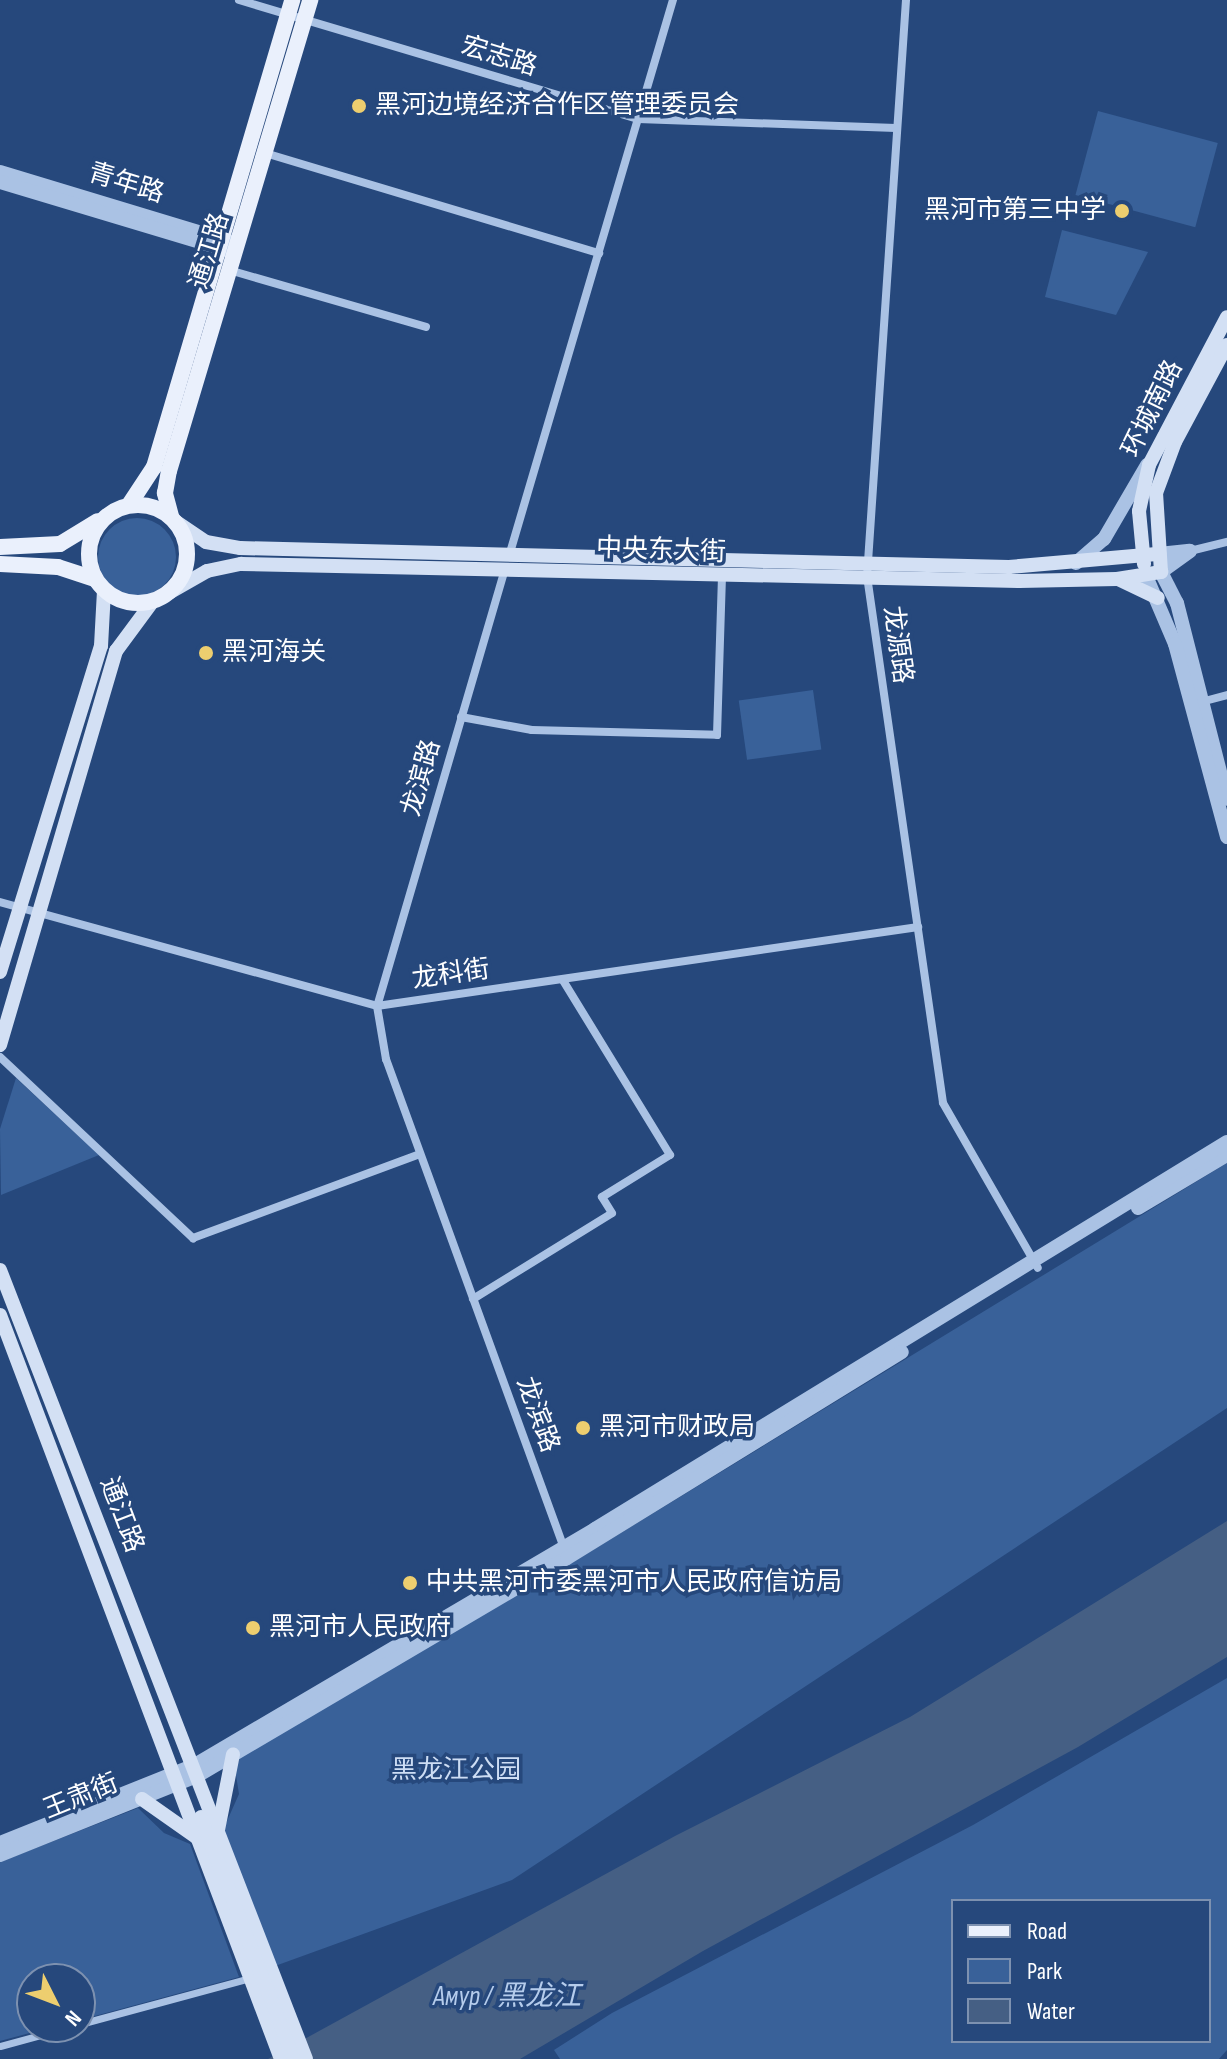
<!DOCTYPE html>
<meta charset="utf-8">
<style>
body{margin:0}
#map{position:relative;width:1227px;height:2059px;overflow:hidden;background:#26487c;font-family:"Sofia Sans Condensed","Noto Sans SC",sans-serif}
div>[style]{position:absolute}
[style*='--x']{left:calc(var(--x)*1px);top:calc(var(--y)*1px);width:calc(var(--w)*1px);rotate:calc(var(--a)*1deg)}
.green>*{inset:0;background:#396199;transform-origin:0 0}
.round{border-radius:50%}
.water>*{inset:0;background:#455f84}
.pedestrian>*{height:7px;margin:-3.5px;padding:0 3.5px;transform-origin:3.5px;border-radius:3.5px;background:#aac2e4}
.minor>*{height:8px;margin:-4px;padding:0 4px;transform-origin:4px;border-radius:4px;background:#aac2e4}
.tertiary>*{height:14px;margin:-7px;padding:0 7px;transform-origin:7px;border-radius:7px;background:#aac2e4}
.secondary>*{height:14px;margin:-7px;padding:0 7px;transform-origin:7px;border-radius:7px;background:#d3e0f4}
.primary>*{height:16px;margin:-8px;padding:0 8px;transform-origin:8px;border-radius:8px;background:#eaf0fc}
.primary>.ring{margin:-8px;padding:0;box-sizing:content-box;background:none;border:16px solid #eaf0fc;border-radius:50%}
.dots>*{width:22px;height:22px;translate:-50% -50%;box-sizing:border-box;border:4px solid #26487c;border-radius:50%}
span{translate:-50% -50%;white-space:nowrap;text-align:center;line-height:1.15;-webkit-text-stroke:7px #26487c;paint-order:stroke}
.street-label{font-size:26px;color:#fff}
.poi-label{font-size:26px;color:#fff}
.left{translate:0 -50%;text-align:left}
.right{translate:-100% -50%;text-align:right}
.park-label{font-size:26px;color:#cdddf4}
.water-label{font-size:28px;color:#b5ccec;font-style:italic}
.legend{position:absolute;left:951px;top:1899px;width:260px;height:144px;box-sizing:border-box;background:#26487c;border:2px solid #7d91b0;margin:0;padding:10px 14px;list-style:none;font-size:24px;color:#fff}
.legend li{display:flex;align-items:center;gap:16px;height:40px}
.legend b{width:40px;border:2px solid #7d91b0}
.north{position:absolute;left:16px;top:1963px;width:80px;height:80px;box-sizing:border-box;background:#26487c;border:2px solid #7d91b0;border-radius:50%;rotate:132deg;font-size:22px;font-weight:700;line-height:32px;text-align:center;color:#fff}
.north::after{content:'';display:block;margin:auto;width:28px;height:36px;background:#edce6f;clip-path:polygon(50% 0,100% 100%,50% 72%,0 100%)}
</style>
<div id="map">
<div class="green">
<i style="left:1098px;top:111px;width:124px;height:87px;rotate:15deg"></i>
<i style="clip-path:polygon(1062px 230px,1148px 252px,1116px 315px,1045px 297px)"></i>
<i class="round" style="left:98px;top:518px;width:78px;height:78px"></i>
<i style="left:813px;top:690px;width:60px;height:75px;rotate:82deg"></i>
<i style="clip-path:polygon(16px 1078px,99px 1155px,1px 1195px,0 1129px)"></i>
<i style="clip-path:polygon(1227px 1163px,1227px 1408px,512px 1880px,275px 1966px,223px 1830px,239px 1794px,235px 1769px,241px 1756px,575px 1561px)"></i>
<i style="clip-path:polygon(evenodd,1227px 1678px,1227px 2050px,1219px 2059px,560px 2059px,554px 2050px,612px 2013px,973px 1825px,1227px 1678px,953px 1901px,1209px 1901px,1209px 2041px,953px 2041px,953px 1901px)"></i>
<i style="clip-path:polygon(138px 1808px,164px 1833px,190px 1844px,239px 1977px,80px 2020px,80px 1979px,32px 1979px,32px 2027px,52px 2027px,0 2041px,0 1862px)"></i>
</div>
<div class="water">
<i style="clip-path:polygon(1227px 1521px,1227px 1657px,1078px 1747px,703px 1951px,520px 2059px,268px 2059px,675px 1836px,910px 1717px)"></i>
</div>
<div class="pedestrian">
<i style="--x:80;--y:2024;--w:169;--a:-15.1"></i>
<i style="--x:0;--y:2046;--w:73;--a:-15.2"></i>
</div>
<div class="minor">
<i style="--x:239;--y:0;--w:416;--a:16.6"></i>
<i style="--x:638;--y:119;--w:258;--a:2"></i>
<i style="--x:906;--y:0;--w:577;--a:93.87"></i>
<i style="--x:867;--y:576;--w:532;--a:81.79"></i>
<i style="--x:943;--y:1103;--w:190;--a:60.1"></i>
<i style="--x:265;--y:153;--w:349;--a:16.7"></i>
<i style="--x:229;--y:270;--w:205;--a:16.1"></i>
<i style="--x:1190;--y:551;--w:38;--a:-14"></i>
<i style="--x:509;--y:556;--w:580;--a:-73.57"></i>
<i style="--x:505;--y:569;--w:455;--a:106.3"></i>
<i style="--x:377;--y:1006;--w:54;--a:80.4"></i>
<i style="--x:386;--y:1059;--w:520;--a:70"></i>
<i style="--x:1201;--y:702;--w:27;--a:-15"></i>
<i style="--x:461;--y:717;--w:72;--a:10.4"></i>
<i style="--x:532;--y:730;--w:185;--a:1.5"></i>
<i style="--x:717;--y:735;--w:158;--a:-88.2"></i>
<i style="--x:0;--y:902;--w:391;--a:15.4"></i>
<i style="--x:377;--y:1006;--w:547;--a:-8.31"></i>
<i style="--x:0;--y:1057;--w:265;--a:43.2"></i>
<i style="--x:193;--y:1238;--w:242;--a:-20.3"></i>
<i style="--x:473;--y:1299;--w:163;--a:-31.7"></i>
<i style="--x:612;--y:1213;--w:19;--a:-122"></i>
<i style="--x:602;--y:1197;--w:80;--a:-31.7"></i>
<i style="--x:670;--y:1155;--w:206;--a:-121.5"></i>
</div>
<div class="tertiary">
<i style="--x:0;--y:172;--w:239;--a:16.8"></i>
<i style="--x:0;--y:182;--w:240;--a:16.7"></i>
<i style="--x:1159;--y:554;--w:31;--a:-6"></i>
<i style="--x:1190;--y:551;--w:36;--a:144"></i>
<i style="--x:1161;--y:572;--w:35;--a:63"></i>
<i style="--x:1177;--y:603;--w:202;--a:75.7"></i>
<i style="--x:1076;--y:563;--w:37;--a:-41"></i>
<i style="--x:1104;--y:539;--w:86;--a:-59.8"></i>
<i style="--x:1146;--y:576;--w:74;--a:66.9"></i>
<i style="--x:1175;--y:644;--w:200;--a:74.9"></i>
<i style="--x:1138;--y:1208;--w:104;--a:-30.8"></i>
<i style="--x:0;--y:1843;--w:208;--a:-21.8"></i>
<i style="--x:193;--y:1766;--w:467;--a:-30.5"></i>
<i style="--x:595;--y:1529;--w:741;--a:-31.48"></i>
<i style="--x:0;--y:1855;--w:212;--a:-21.9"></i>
<i style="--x:197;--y:1776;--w:429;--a:-30.5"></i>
<i style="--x:567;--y:1558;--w:393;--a:-31.6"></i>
</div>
<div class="secondary">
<i style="--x:175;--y:521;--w:37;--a:34"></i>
<i style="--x:206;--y:542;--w:35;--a:10"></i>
<i style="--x:240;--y:548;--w:769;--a:1.42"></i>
<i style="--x:1009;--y:567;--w:151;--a:-5"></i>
<i style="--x:1144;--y:564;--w:53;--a:-95.4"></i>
<i style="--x:1139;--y:511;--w:47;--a:-77.7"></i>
<i style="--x:1149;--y:465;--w:167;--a:-62.2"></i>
<i style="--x:1118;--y:579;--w:44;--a:25.4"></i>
<i style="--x:167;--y:594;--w:46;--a:-29.9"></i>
<i style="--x:207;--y:571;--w:35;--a:-12"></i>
<i style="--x:241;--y:564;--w:778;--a:1.25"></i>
<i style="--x:1019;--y:581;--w:98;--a:-1.2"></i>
<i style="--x:1117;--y:579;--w:45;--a:-9"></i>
<i style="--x:1161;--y:572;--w:79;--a:-93.6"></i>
<i style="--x:1156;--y:493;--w:54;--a:-69.6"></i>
<i style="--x:1175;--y:442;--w:110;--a:-61.8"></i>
<i style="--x:0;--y:972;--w:341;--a:-72.8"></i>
<i style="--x:101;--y:646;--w:56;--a:-86.9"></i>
<i style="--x:0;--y:1045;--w:411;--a:-73.6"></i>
<i style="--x:116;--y:651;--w:62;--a:-53.5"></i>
<i style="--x:0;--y:1270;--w:846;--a:68.8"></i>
<i style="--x:0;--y:1315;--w:795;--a:69.31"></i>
<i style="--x:142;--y:1799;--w:70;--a:35.1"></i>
<i style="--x:201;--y:1817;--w:259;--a:69"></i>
<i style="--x:218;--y:1830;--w:77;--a:-78.8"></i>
</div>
<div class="primary">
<i class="ring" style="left:89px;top:505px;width:82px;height:82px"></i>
<i style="--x:129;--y:505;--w:45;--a:-56.7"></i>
<i style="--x:154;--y:467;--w:487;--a:-73.5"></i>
<i style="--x:171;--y:516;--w:24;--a:-105"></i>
<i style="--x:165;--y:493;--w:22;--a:-80"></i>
<i style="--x:169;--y:471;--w:492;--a:-73.3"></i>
<i style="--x:0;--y:547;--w:60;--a:-2.9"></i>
<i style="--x:60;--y:544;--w:44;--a:-31.2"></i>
<i style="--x:0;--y:564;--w:58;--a:3"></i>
<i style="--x:58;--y:567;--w:39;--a:18"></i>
</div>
<div class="dots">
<i style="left:359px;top:106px;background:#edce6f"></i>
<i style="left:1122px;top:211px;background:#edce6f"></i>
<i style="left:206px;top:653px;background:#edce6f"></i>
<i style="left:583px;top:1428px;background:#edce6f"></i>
<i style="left:410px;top:1583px;background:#edce6f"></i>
<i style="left:253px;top:1628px;background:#edce6f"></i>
</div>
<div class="street-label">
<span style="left:499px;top:57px;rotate:17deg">宏志路</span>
<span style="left:126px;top:184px;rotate:17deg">青年路</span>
<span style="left:210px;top:251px;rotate:-73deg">通江路</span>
<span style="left:1153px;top:409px;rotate:-64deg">环城南路</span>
<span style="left:661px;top:551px;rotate:2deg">中央东大街</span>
<span style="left:897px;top:645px;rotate:82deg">龙源路</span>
<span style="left:422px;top:778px;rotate:-74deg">龙滨路</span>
<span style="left:451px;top:975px;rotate:-8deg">龙科街</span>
<span style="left:537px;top:1415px;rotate:70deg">龙滨路</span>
<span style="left:121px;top:1515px;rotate:69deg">通江路</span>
<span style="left:81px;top:1797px;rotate:-22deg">王肃街</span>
</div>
<div class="poi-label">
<span class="left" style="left:375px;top:106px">黑河边境经济合作区管理委员会</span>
<span class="right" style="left:1106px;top:211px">黑河市第三中学</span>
<span class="left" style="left:222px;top:653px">黑河海关</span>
<span class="left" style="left:599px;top:1428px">黑河市财政局</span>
<span class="left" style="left:426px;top:1583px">中共黑河市委黑河市人民政府信访局</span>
<span class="left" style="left:269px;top:1628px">黑河市人民政府</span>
</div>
<div class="park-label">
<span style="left:456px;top:1771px">黑龙江公园</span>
</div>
<div class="water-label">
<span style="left:507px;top:1997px">Амур / 黑龙江</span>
</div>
<ul class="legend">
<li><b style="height:10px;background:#eaf0fc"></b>Road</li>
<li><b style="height:22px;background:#396199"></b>Park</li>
<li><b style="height:22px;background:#455f84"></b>Water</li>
</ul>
<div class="north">N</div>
</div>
